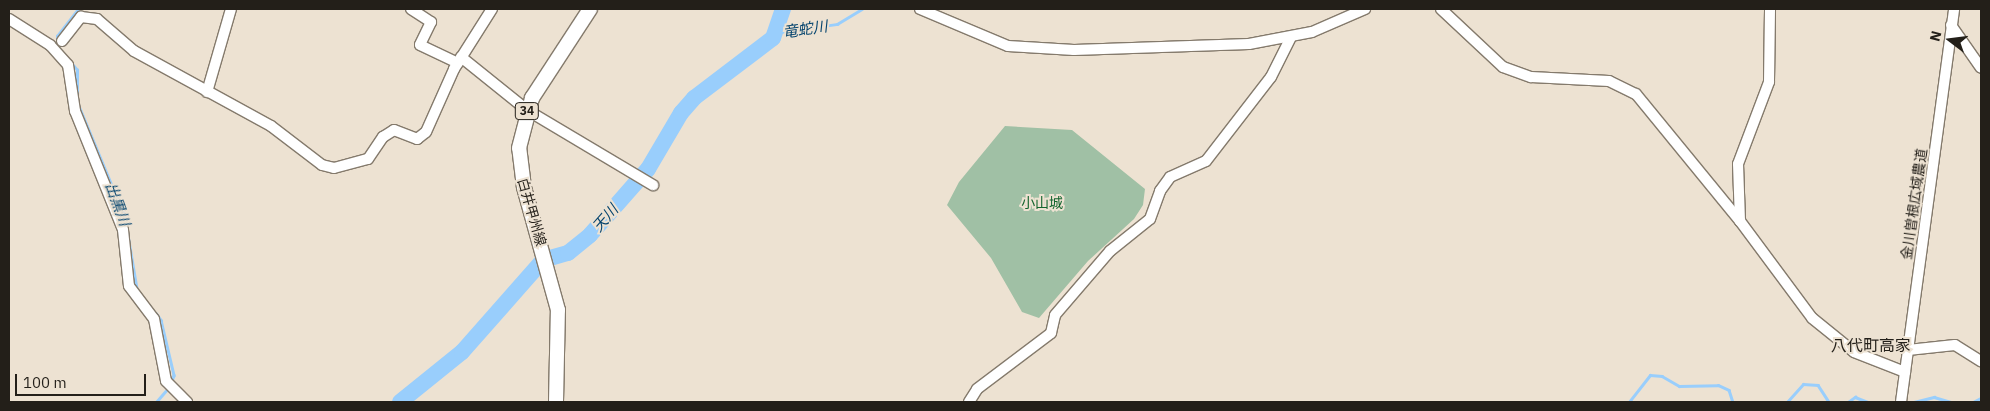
<!DOCTYPE html>
<meta charset="utf-8">
<style>
body{margin:0}
#map{position:relative;width:1990px;height:411px;overflow:hidden;background:#ede2d2;font-family:"IBM Plex Sans","Noto Sans JP",sans-serif}
div>[style]{position:absolute}
[style*='--x']{left:calc(var(--x)*1px);top:calc(var(--y)*1px);width:calc(var(--w)*1px);rotate:calc(var(--a)*1deg)}
.green>*{inset:0;background:#a0c0a5}
.stream>*{height:2.5px;margin:-1.25px;padding:0 1.25px;transform-origin:1.25px;border-radius:1.25px;background:#99cefc}
.river>*{height:16px;margin:-8px;padding:0 8px;transform-origin:8px;border-radius:8px;background:#99cefc}
.roads{filter:drop-shadow(1px 0 #847a6c) drop-shadow(-1px 0 #847a6c) drop-shadow(0 1px #847a6c) drop-shadow(0 -1px #847a6c)}
.minor>*{height:10px;margin:-5px;padding:0 5px;transform-origin:5px;border-radius:5px;background:#fff}
.major>*{height:14px;margin:-7px;padding:0 7px;transform-origin:7px;border-radius:7px;background:#fff}
span{translate:-50% -50%;white-space:nowrap;text-align:center;line-height:1.15;-webkit-text-stroke:4px #ede2d2;paint-order:stroke}
.shield-label span{padding:1px 4px;background:#ede2d2;border:1px solid;border-radius:4px;-webkit-text-stroke-width:0}
.shield-label{font-size:12px;color:#231f19;font-weight:700}
.park-label{font-size:14px;color:#12642d}
.street-label{font-size:14px;color:#231f19}
.water-label{font-size:15px;color:#05446e;font-style:italic}
.quarter-label{font-size:16px;color:#231f19}
.frame{position:absolute;inset:0;border:10px solid #231f19;pointer-events:none}
.north{position:absolute;left:1925px;top:15px;width:50px;height:50px;-webkit-text-stroke:4px #ede2d2;paint-order:stroke;rotate:285deg;font-size:14px;font-weight:700;line-height:20px;text-align:center;color:#231f19}
.north::after{content:'';display:block;margin:auto;width:18px;height:22px;background:#231f19;clip-path:polygon(50% 0,100% 100%,50% 72%,0 100%)}
.scale{position:absolute;left:15px;top:374px;width:131px;height:22px;box-sizing:border-box;border:2px solid #231f19;border-top:0;padding-left:6px;font-size:15px;line-height:18px;white-space:nowrap;color:#231f19;-webkit-text-stroke:4px #ede2d2;paint-order:stroke}
</style>
<div id="map">
<div class="green">
<i style="clip-path:polygon(1005px 126px,1072px 130px,1145px 189px,1143px 205px,1134px 219px,1088px 261px,1039px 318px,1022px 312px,991px 258px,947px 205px,959px 182px)"></i>
</div>
<div class="stream">
<i style="--x:773;--y:33;--w:65;--a:-8"></i>
<i style="--x:837;--y:24;--w:29;--a:-31"></i>
<i style="--x:77;--y:93;--w:23;--a:-90"></i>
<i style="--x:77;--y:70;--w:30;--a:-130"></i>
<i style="--x:58;--y:47;--w:11;--a:-95"></i>
<i style="--x:57;--y:36;--w:34;--a:-52"></i>
<i style="--x:79;--y:106;--w:120;--a:67.5"></i>
<i style="--x:125;--y:217;--w:73;--a:80.5"></i>
<i style="--x:156;--y:313;--w:9;--a:54"></i>
<i style="--x:161;--y:320;--w:57;--a:76.7"></i>
<i style="--x:174;--y:375;--w:7;--a:106"></i>
<i style="--x:156;--y:402;--w:18;--a:-49"></i>
<i style="--x:1629;--y:402;--w:34;--a:-52"></i>
<i style="--x:1650;--y:375;--w:12;--a:5"></i>
<i style="--x:1662;--y:376;--w:20;--a:30"></i>
<i style="--x:1679;--y:386;--w:39;--a:-1"></i>
<i style="--x:1718;--y:385;--w:12;--a:24"></i>
<i style="--x:1729;--y:390;--w:13;--a:72"></i>
<i style="--x:1787;--y:402;--w:24;--a:-48"></i>
<i style="--x:1803;--y:384;--w:15;--a:4"></i>
<i style="--x:1818;--y:385;--w:20;--a:57"></i>
<i style="--x:1848;--y:402;--w:9;--a:-36"></i>
<i style="--x:1855;--y:397;--w:14;--a:21"></i>
<i style="--x:1914;--y:402;--w:21;--a:-14"></i>
<i style="--x:1934;--y:397;--w:18;--a:16"></i>
<i style="--x:1973;--y:402;--w:9;--a:-27"></i>
</div>
<div class="river">
<i style="--x:400;--y:402;--w:80;--a:-38.9"></i>
<i style="--x:462;--y:352;--w:123;--a:-48.6"></i>
<i style="--x:543;--y:260;--w:26;--a:-16"></i>
<i style="--x:568;--y:253;--w:28;--a:-39"></i>
<i style="--x:590;--y:235;--w:88;--a:-48.7"></i>
<i style="--x:648;--y:169;--w:65;--a:-59.5"></i>
<i style="--x:681;--y:113;--w:20;--a:-49"></i>
<i style="--x:694;--y:98;--w:99;--a:-37.2"></i>
<i style="--x:773;--y:38;--w:31;--a:-71"></i>
</div>
<div class="roads">
<div class="minor">
<i style="--x:411;--y:9;--w:24;--a:33"></i>
<i style="--x:431;--y:22;--w:25;--a:116"></i>
<i style="--x:420;--y:45;--w:42;--a:25.3"></i>
<i style="--x:920;--y:9;--w:95;--a:22.8"></i>
<i style="--x:1008;--y:46;--w:66;--a:3.5"></i>
<i style="--x:1074;--y:50;--w:175;--a:-2"></i>
<i style="--x:1249;--y:44;--w:64;--a:-10.8"></i>
<i style="--x:1312;--y:32;--w:58;--a:-23.5"></i>
<i style="--x:1441;--y:9;--w:85;--a:43.1"></i>
<i style="--x:1503;--y:67;--w:30;--a:20"></i>
<i style="--x:1531;--y:77;--w:78;--a:2.9"></i>
<i style="--x:1609;--y:81;--w:30;--a:26"></i>
<i style="--x:1636;--y:94;--w:164;--a:50.7"></i>
<i style="--x:1740;--y:221;--w:121;--a:53.4"></i>
<i style="--x:1812;--y:318;--w:54;--a:39"></i>
<i style="--x:1854;--y:352;--w:55;--a:21.4"></i>
<i style="--x:9;--y:19;--w:49;--a:32.4"></i>
<i style="--x:50;--y:45;--w:27;--a:48"></i>
<i style="--x:68;--y:65;--w:47;--a:81.3"></i>
<i style="--x:75;--y:111;--w:128;--a:68"></i>
<i style="--x:123;--y:230;--w:56;--a:83.9"></i>
<i style="--x:129;--y:286;--w:41;--a:52.9"></i>
<i style="--x:154;--y:319;--w:63;--a:79"></i>
<i style="--x:166;--y:381;--w:30;--a:45"></i>
<i style="--x:1951;--y:25;--w:52;--a:55.1"></i>
<i style="--x:62;--y:41;--w:31;--a:-52"></i>
<i style="--x:81;--y:17;--w:16;--a:7"></i>
<i style="--x:97;--y:19;--w:49;--a:40.9"></i>
<i style="--x:134;--y:51;--w:156;--a:28.7"></i>
<i style="--x:271;--y:126;--w:64;--a:37.4"></i>
<i style="--x:322;--y:165;--w:12;--a:14"></i>
<i style="--x:334;--y:168;--w:35;--a:-15"></i>
<i style="--x:368;--y:159;--w:27;--a:-56"></i>
<i style="--x:383;--y:137;--w:13;--a:-32"></i>
<i style="--x:394;--y:130;--w:25;--a:21"></i>
<i style="--x:417;--y:139;--w:11;--a:-38"></i>
<i style="--x:426;--y:132;--w:69;--a:-66"></i>
<i style="--x:454;--y:69;--w:71;--a:-57.7"></i>
<i style="--x:461;--y:57;--w:85;--a:38.8"></i>
<i style="--x:527;--y:110;--w:147;--a:30.8"></i>
<i style="--x:207;--y:92;--w:86;--a:-73.9"></i>
<i style="--x:1740;--y:221;--w:57;--a:-92"></i>
<i style="--x:1738;--y:164;--w:88;--a:-69.3"></i>
<i style="--x:1769;--y:82;--w:73;--a:-89.2"></i>
<i style="--x:1908;--y:350;--w:47;--a:-6.1"></i>
<i style="--x:1955;--y:345;--w:31;--a:32"></i>
<i style="--x:969;--y:402;--w:15;--a:-58"></i>
<i style="--x:977;--y:389;--w:93;--a:-37.1"></i>
<i style="--x:1051;--y:333;--w:18;--a:-77"></i>
<i style="--x:1055;--y:315;--w:84;--a:-49.3"></i>
<i style="--x:1110;--y:251;--w:51;--a:-38.7"></i>
<i style="--x:1150;--y:219;--w:30;--a:-70"></i>
<i style="--x:1160;--y:191;--w:17;--a:-54"></i>
<i style="--x:1170;--y:177;--w:39;--a:-24"></i>
<i style="--x:1206;--y:161;--w:106;--a:-52.3"></i>
<i style="--x:1271;--y:77;--w:45;--a:-63.4"></i>
<i style="--x:1901;--y:402;--w:397;--a:-82.3"></i>
</div>
<div class="major">
<i style="--x:556;--y:402;--w:92;--a:-88.8"></i>
<i style="--x:558;--y:310;--w:128;--a:-105.5"></i>
<i style="--x:524;--y:187;--w:39;--a:-97"></i>
<i style="--x:519;--y:148;--w:52;--a:-75.4"></i>
<i style="--x:532;--y:98;--w:106;--a:-56.9"></i>
</div>
</div>
<div class="shield-label">
<span style="left:527px;top:111px">34</span>
</div>
<div class="park-label">
<span style="left:1042px;top:203px">小山城</span>
</div>
<div class="street-label">
<span style="left:1914px;top:204px;rotate:-82deg">金川曽根広域農道</span>
<span style="left:532px;top:212px;rotate:74deg">白井甲州線</span>
</div>
<div class="water-label">
<span style="left:805px;top:29px;rotate:-8deg">竜蛇川</span>
<span style="left:118px;top:204px;rotate:70deg">出黒川</span>
<span style="left:605px;top:218px;rotate:-49deg">天川</span>
</div>
<div class="quarter-label">
<span style="left:1871px;top:345px">八代町高家</span>
</div>
<div class="frame"></div>
<div class="north">N</div>
<div class="scale">100 m</div>
</div>
